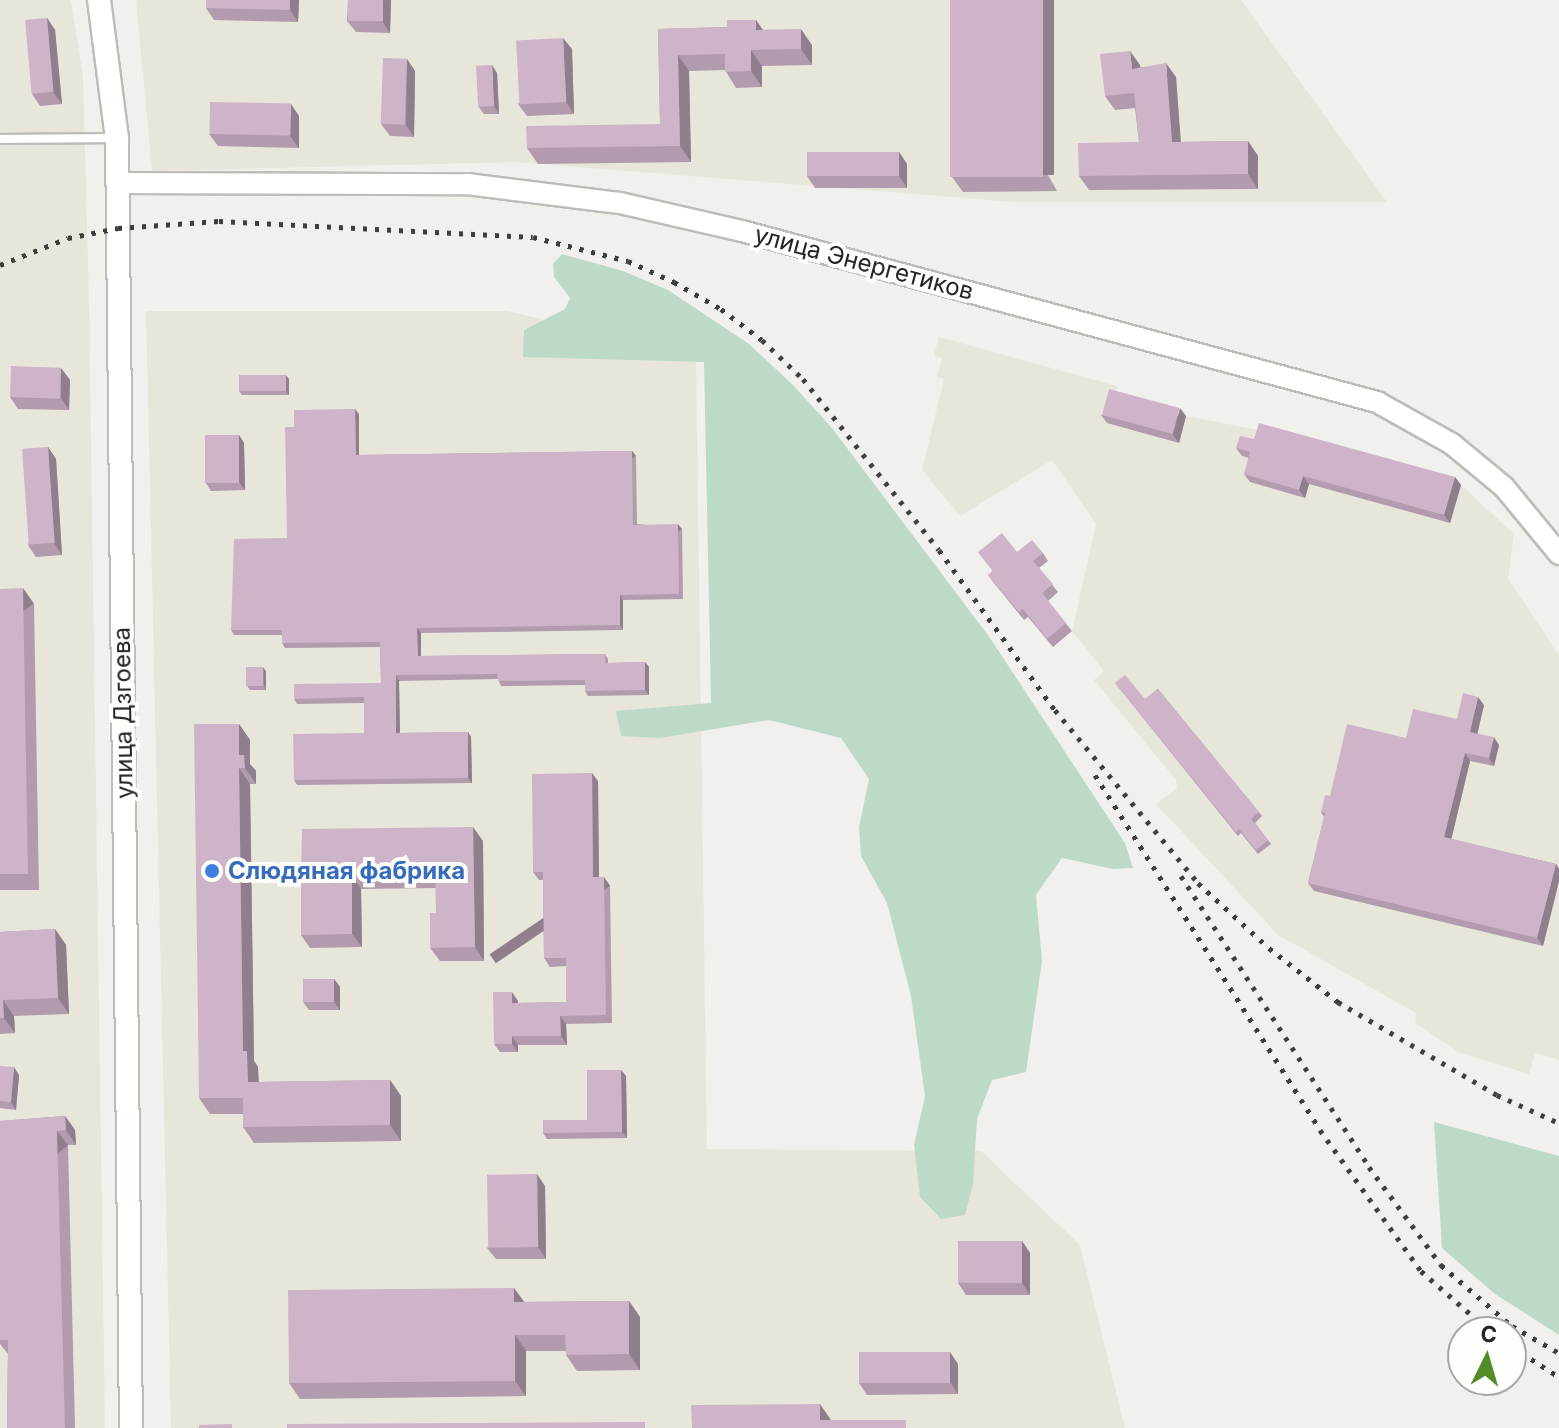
<!DOCTYPE html>
<meta charset="utf-8">
<style>
body{margin:0}
#map{position:relative;width:1559px;height:1428px;overflow:hidden;background:#f1f0ed;font-family:Inter,sans-serif}
div>[style]{position:absolute}
[style*='--x']{left:calc(var(--x)*1px);top:calc(var(--y)*1px);width:calc(var(--w)*1px);rotate:calc(var(--a)*1deg)}
.built>*{inset:0;background:#e8e6db}
.green>*{inset:0;background:#bddac8}
.roads{filter:drop-shadow(2px 0 #bdbcb9) drop-shadow(-2px 0 #bdbcb9) drop-shadow(0 2px #bdbcb9) drop-shadow(0 -2px #bdbcb9)}
.service>*{height:8px;margin:-4px;padding:0 4px;transform-origin:4px;border-radius:4px;background:#fff}
.tertiary>*{height:20px;margin:-10px;padding:0 10px;transform-origin:10px;border-radius:10px;background:#fff}
.secondary>*{height:22px;margin:-11px;padding:0 11px;transform-origin:11px;border-radius:11px;background:#fff}
.rail>*{height:5px;margin-top:-2.5px;transform-origin:0;background:repeating-linear-gradient(90deg,#3e3e3d 0 4px,transparent 0 12px)}
.wall>*{inset:0;background:#b19bad}
.shaded-wall>*{inset:0;background:#907e8d;transform-origin:0 0}
.building>*{inset:0;background:#ceb4c9;transform-origin:0 0}
.dots>*{width:22px;height:22px;translate:-50% -50%;box-sizing:border-box;border:4px solid #fffefb;border-radius:50%}
span{translate:-50% -50%;white-space:nowrap;text-align:center;line-height:1.15;-webkit-text-stroke:8px #fffefb;paint-order:stroke}
.street-label{font-size:24px;color:#252524}
.shop-label{font-size:24px;color:#366cbe;font-weight:700}
.left{translate:0 -50%;text-align:left}
.north{position:absolute;left:1447px;top:1316px;width:80px;height:80px;box-sizing:border-box;background:#fffefb;border:2px solid #a8a7a5;border-radius:50%;rotate:5deg;font-size:22px;font-weight:700;line-height:32px;text-align:center;color:#252524}
.north::after{content:'';display:block;margin:auto;width:28px;height:36px;background:#528b28;clip-path:polygon(50% 0,100% 100%,50% 72%,0 100%)}
</style>
<div id="map">
<div class="built">
<i style="clip-path:polygon(0 0,71px 0,83px 77px,89px 299px,105px 1428px,0 1428px)"></i>
<i style="clip-path:polygon(136px 0,1241px 0,1387px 202px,1012px 202px,516px 162px,152px 171px)"></i>
<i style="clip-path:polygon(146px 311px,508px 311px,696px 357px,707px 1149px,981px 1151px,1080px 1245px,1125px 1428px,171px 1428px)"></i>
<i style="clip-path:polygon(939px 337px,1117px 386px,1115px 397px,1186px 416px,1264px 431px,1461px 485px,1514px 534px,1508px 579px,1559px 655px,1559px 1060px,1535px 1053px,1529px 1074px,1460px 1053px,1415px 1023px,1416px 1013px,1278px 935px,1156px 804px,1177px 788px,1176px 780px,1094px 680px,1104px 671px,1072px 631px,1096px 524px,1052px 460px,960px 516px,922px 470px,944px 379px,937px 377px,942px 358px,934px 355px)"></i>
</div>
<div class="green">
<i style="clip-path:polygon(562px 254px,623px 271px,668px 290px,749px 344px,793px 385px,832px 428px,990px 638px,1125px 843px,1133px 868px,1113px 869px,1062px 858px,1036px 895px,1042px 961px,1026px 1072px,992px 1080px,977px 1119px,973px 1184px,965px 1215px,941px 1219px,920px 1197px,914px 1145px,925px 1096px,911px 996px,887px 903px,861px 856px,859px 827px,869px 779px,841px 738px,769px 720px,660px 738px,621px 736px,616px 711px,711px 703px,704px 362px,523px 357px,524px 330px,565px 309px,570px 298px,554px 277px,553px 264px)"></i>
<i style="clip-path:polygon(1434px 1122px,1559px 1156px,1559px 1335px,1495px 1294px,1442px 1248px)"></i>
</div>
<div class="roads">
<div class="service">
<i style="--x:0;--y:139;--w:115;--a:-0.5"></i>
</div>
<div class="tertiary">
<i style="--x:117;--y:183;--w:350;--a:0.2"></i>
<i style="--x:467;--y:184;--w:154;--a:7.1"></i>
<i style="--x:620;--y:203;--w:125;--a:12.9"></i>
<i style="--x:742;--y:231;--w:658;--a:15.07"></i>
<i style="--x:1377;--y:402;--w:86;--a:29.2"></i>
<i style="--x:1452;--y:444;--w:67;--a:39.6"></i>
<i style="--x:1504;--y:487;--w:87;--a:50.6"></i>
</div>
<div class="secondary">
<i style="--x:99;--y:0;--w:139;--a:82.6"></i>
<i style="--x:117;--y:138;--w:1290;--a:89.38"></i>
</div>
</div>
<div class="rail">
<i style="--x:0;--y:265;--w:73;--a:-21.7"></i>
<i style="--x:68;--y:238;--w:51;--a:-11.3"></i>
<i style="--x:118;--y:228;--w:101;--a:-4"></i>
<i style="--x:219;--y:221;--w:314;--a:2.9"></i>
<i style="--x:533;--y:237;--w:98;--a:14.2"></i>
<i style="--x:628;--y:261;--w:51;--a:24.5"></i>
<i style="--x:674;--y:282;--w:54;--a:29.9"></i>
<i style="--x:721;--y:309;--w:51;--a:37.1"></i>
<i style="--x:762;--y:340;--w:57;--a:43.6"></i>
<i style="--x:803;--y:379;--w:218;--a:51.5"></i>
<i style="--x:939;--y:550;--w:198;--a:54.1"></i>
<i style="--x:1055;--y:710;--w:224;--a:50.4"></i>
<i style="--x:1198;--y:883;--w:96;--a:42.5"></i>
<i style="--x:1269;--y:948;--w:88;--a:38"></i>
<i style="--x:1338;--y:1002;--w:184;--a:30.3"></i>
<i style="--x:1497;--y:1095;--w:68;--a:24.3"></i>
<i style="--x:1095;--y:775;--w:420;--a:57.6"></i>
<i style="--x:1320;--y:1130;--w:173;--a:54.4"></i>
<i style="--x:1421;--y:1271;--w:93;--a:41.1"></i>
<i style="--x:1181;--y:876;--w:346;--a:57.1"></i>
<i style="--x:1369;--y:1167;--w:122;--a:53.7"></i>
<i style="--x:1441;--y:1265;--w:94;--a:40.7"></i>
<i style="--x:1512;--y:1326;--w:54;--a:29.9"></i>
<i style="--x:1511;--y:1346;--w:57;--a:32.9"></i>
</div>
<div class="wall">
<i style="clip-path:polygon(206px 0,299px 0,298px 22px,214px 20px,206px 8px)"></i>
<i style="clip-path:polygon(348px 0,391px 0,390px 33px,356px 32px,347px 21px)"></i>
<i style="clip-path:polygon(950px 0,1057px 191px,963px 192px,952px 177px)"></i>
<i style="clip-path:polygon(47px 18px,55px 30px,62px 104px,40px 106px,32px 94px)"></i>
<i style="clip-path:polygon(756px 20px,763px 30px,812px 45px,812px 65px,762px 66px,762px 87px,736px 88px,725px 70px,689px 71px,691px 162px,538px 164px,527px 148px,660px 124px,658px 29px,727px 27px)"></i>
<i style="clip-path:polygon(572px 49px,574px 114px,527px 116px,518px 104px)"></i>
<i style="clip-path:polygon(407px 59px,415px 71px,414px 137px,390px 136px,381px 124px)"></i>
<i style="clip-path:polygon(1140px 65px,1140px 67px,1176px 77px,1180px 142px,1248px 141px,1258px 156px,1258px 189px,1089px 190px,1079px 176px,1139px 142px,1135px 108px,1115px 110px,1105px 96px)"></i>
<i style="clip-path:polygon(497px 73px,499px 114px,484px 114px,478px 106px)"></i>
<i style="clip-path:polygon(299px 116px,299px 148px,218px 146px,209px 134px)"></i>
<i style="clip-path:polygon(899px 152px,907px 164px,907px 188px,815px 188px,807px 176px)"></i>
<i style="clip-path:polygon(61px 368px,70px 380px,69px 410px,18px 409px,10px 397px)"></i>
<i style="clip-path:polygon(289px 379px,289px 395px,242px 395px,239px 391px)"></i>
<i style="clip-path:polygon(359px 414px,359px 455px,632px 451px,636px 456px,637px 524px,682px 529px,683px 599px,623px 600px,623px 630px,421px 633px,421px 656px,605px 654px,608px 659px,608px 663px,645px 662px,649px 667px,649px 695px,588px 696px,585px 691px,585px 685px,501px 686px,498px 679px,399px 681px,400px 733px,468px 732px,471px 737px,472px 783px,297px 785px,294px 780px,364px 733px,364px 703px,297px 704px,294px 699px,381px 683px,380px 647px,285px 648px,282px 643px,282px 635px,234px 635px,231px 630px,287px 538px,294px 427px)"></i>
<i style="clip-path:polygon(1101px 415px,1186px 416px,1179px 443px,1107px 423px)"></i>
<i style="clip-path:polygon(239px 435px,244px 443px,245px 490px,211px 491px,206px 483px)"></i>
<i style="clip-path:polygon(1254px 439px,1455px 477px,1461px 485px,1450px 523px,1309px 484px,1305px 498px,1250px 482px,1244px 474px,1249px 458px,1242px 456px,1236px 448px)"></i>
<i style="clip-path:polygon(48px 447px,56px 459px,62px 555px,36px 557px,28px 545px)"></i>
<i style="clip-path:polygon(978px 552px,1017px 552px,1043px 553px,1048px 561px,1039px 568px,1058px 592px,1048px 601px,1072px 631px,1053px 647px,1028px 617px,1024px 620px,994px 583px,988px 575px,993px 571px)"></i>
<i style="clip-path:polygon(0 589px,34px 604px,39px 890px,0 890px)"></i>
<i style="clip-path:polygon(266px 671px,266px 690px,250px 690px,247px 686px)"></i>
<i style="clip-path:polygon(1115px 683px,1145px 699px,1158px 689px,1262px 816px,1255px 823px,1271px 844px,1258px 854px,1241px 833px,1238px 836px)"></i>
<i style="clip-path:polygon(1484px 705px,1477px 733px,1499px 745px,1494px 766px,1470px 761px,1451px 839px,1556px 864px,1559px 869px,1559px 881px,1543px 946px,1314px 891px,1308px 883px,1324px 817px,1321px 812px,1330px 796px,1406px 738px,1457px 719px)"></i>
<i style="clip-path:polygon(239px 724px,250px 740px,250px 764px,256px 771px,256px 784px,250px 784px,254px 1061px,258px 1067px,259px 1082px,390px 1080px,401px 1096px,401px 1141px,254px 1143px,243px 1127px,243px 1114px,210px 1114px,199px 1098px)"></i>
<i style="clip-path:polygon(598px 781px,599px 877px,604px 877px,610px 886px,612px 1023px,566px 1024px,567px 1045px,518px 1045px,518px 1052px,500px 1052px,494px 1044px,518px 1001px,518px 1003px,566px 1002px,566px 966px,550px 967px,544px 958px,543px 880px,539px 880px,533px 872px)"></i>
<i style="clip-path:polygon(302px 829px,483px 841px,484px 961px,440px 961px,430px 948px,436px 913px,436px 888px,361px 889px,362px 947px,310px 948px,301px 935px)"></i>
<i style="clip-path:polygon(55px 929px,66px 945px,69px 1014px,14px 1016px,15px 1033px,0 1034px,0 932px)"></i>
<i style="clip-path:polygon(334px 979px,340px 987px,340px 1010px,309px 1010px,303px 1002px)"></i>
<i style="clip-path:polygon(0 1066px,19px 1075px,16px 1110px,0 1108px)"></i>
<i style="clip-path:polygon(621px 1070px,626px 1076px,627px 1138px,547px 1139px,543px 1133px,587px 1120px)"></i>
<i style="clip-path:polygon(65px 1116px,75px 1130px,76px 1145px,68px 1145px,75px 1428px,7px 1428px,8px 1354px,0 1344px,0 1121px)"></i>
<i style="clip-path:polygon(545px 1186px,546px 1259px,496px 1259px,487px 1248px)"></i>
<i style="clip-path:polygon(1022px 1241px,1030px 1253px,1030px 1295px,966px 1295px,958px 1283px)"></i>
<i style="clip-path:polygon(514px 1288px,524px 1302px,629px 1301px,640px 1317px,640px 1370px,577px 1371px,566px 1355px,566px 1351px,526px 1351px,526px 1396px,300px 1399px,289px 1383px)"></i>
<i style="clip-path:polygon(958px 1364px,958px 1394px,867px 1395px,859px 1383px)"></i>
</div>
<div class="shaded-wall">
<i style="clip-path:polygon(290px 0,299px 0,298px 22px,290px 10px)"></i>
<i style="clip-path:polygon(383px 0,391px 0,390px 33px,382px 21px)"></i>
<i style="left:1043px;top:0;width:11px;height:175px"></i>
<i style="clip-path:polygon(47px 18px,55px 30px,62px 104px,53px 92px)"></i>
<i style="clip-path:polygon(756px 20px,767px 36px,756px 30px)"></i>
<i style="clip-path:polygon(801px 29px,812px 45px,812px 65px,801px 49px)"></i>
<i style="clip-path:polygon(563px 38px,572px 49px,574px 114px,566px 102px)"></i>
<i style="clip-path:polygon(751px 50px,762px 66px,762px 87px,751px 71px)"></i>
<i style="clip-path:polygon(1130px 51px,1140px 65px,1142px 83px,1132px 69px)"></i>
<i style="clip-path:polygon(678px 55px,689px 71px,691px 162px,680px 146px)"></i>
<i style="clip-path:polygon(407px 59px,415px 71px,414px 137px,406px 125px)"></i>
<i style="clip-path:polygon(1166px 63px,1176px 77px,1182px 156px,1172px 142px)"></i>
<i style="clip-path:polygon(492px 65px,497px 73px,499px 114px,494px 106px)"></i>
<i style="clip-path:polygon(291px 104px,299px 116px,299px 148px,290px 136px)"></i>
<i style="clip-path:polygon(1248px 141px,1258px 156px,1258px 189px,1248px 174px)"></i>
<i style="clip-path:polygon(899px 152px,907px 164px,907px 188px,899px 176px)"></i>
<i style="clip-path:polygon(61px 368px,70px 380px,69px 410px,61px 398px)"></i>
<i style="clip-path:polygon(286px 375px,289px 379px,289px 395px,286px 391px)"></i>
<i style="clip-path:polygon(1180px 408px,1186px 416px,1179px 443px,1173px 435px)"></i>
<i style="clip-path:polygon(355px 409px,359px 414px,359px 460px,356px 455px)"></i>
<i style="clip-path:polygon(239px 435px,244px 443px,245px 490px,239px 482px)"></i>
<i style="clip-path:polygon(48px 447px,56px 459px,62px 555px,54px 543px)"></i>
<i style="left:632px;top:451px;width:6px;height:74px;rotate:51deg"></i>
<i style="clip-path:polygon(1303px 476px,1309px 484px,1305px 498px,1299px 490px)"></i>
<i style="clip-path:polygon(1455px 477px,1461px 485px,1450px 523px,1444px 515px)"></i>
<i style="left:678px;top:524px;width:6px;height:70px;rotate:51deg"></i>
<i style="left:23px;top:588px;width:19px;height:286px;rotate:55deg"></i>
<i style="clip-path:polygon(620px 595px,623px 600px,623px 630px,620px 625px)"></i>
<i style="clip-path:polygon(417px 628px,421px 633px,421px 661px,418px 656px)"></i>
<i style="clip-path:polygon(645px 662px,649px 667px,649px 695px,645px 690px)"></i>
<i style="clip-path:polygon(263px 667px,266px 671px,266px 690px,264px 686px)"></i>
<i style="clip-path:polygon(396px 675px,399px 681px,400px 738px,396px 733px)"></i>
<i style="clip-path:polygon(1478px 697px,1484px 705px,1476px 740px,1470px 732px)"></i>
<i style="clip-path:polygon(239px 724px,250px 740px,250px 764px,256px 771px,256px 784px,245px 768px,239px 755px)"></i>
<i style="clip-path:polygon(468px 732px,471px 737px,472px 783px,468px 778px)"></i>
<i style="clip-path:polygon(1494px 737px,1499px 745px,1494px 766px,1489px 758px)"></i>
<i style="clip-path:polygon(1465px 753px,1470px 761px,1450px 845px,1444px 837px)"></i>
<i style="clip-path:polygon(239px 768px,250px 784px,254px 1061px,258px 1067px,259px 1098px,248px 1082px,243px 1051px)"></i>
<i style="clip-path:polygon(592px 773px,598px 781px,599px 886px,593px 877px)"></i>
<i style="clip-path:polygon(473px 827px,483px 841px,484px 961px,475px 947px)"></i>
<i style="clip-path:polygon(1556px 864px,1559px 869px,1559px 881px,1543px 946px,1537px 938px)"></i>
<i style="clip-path:polygon(352px 875px,361px 889px,362px 947px,352px 934px)"></i>
<i style="left:604px;top:877px;width:11px;height:138px;rotate:56deg"></i>
<i style="clip-path:polygon(55px 929px,66px 945px,69px 1014px,58px 998px)"></i>
<i style="clip-path:polygon(334px 979px,340px 987px,340px 1010px,334px 1002px)"></i>
<i style="clip-path:polygon(512px 992px,518px 1001px,518px 1012px,512px 1003px)"></i>
<i style="clip-path:polygon(3px 1000px,14px 1016px,15px 1033px,4px 1018px)"></i>
<i style="clip-path:polygon(560px 1016px,566px 1024px,567px 1045px,561px 1036px)"></i>
<i style="clip-path:polygon(512px 1036px,518px 1045px,518px 1052px,512px 1044px)"></i>
<i style="clip-path:polygon(14px 1067px,19px 1075px,16px 1110px,11px 1102px)"></i>
<i style="clip-path:polygon(621px 1070px,626px 1076px,627px 1138px,622px 1132px)"></i>
<i style="clip-path:polygon(390px 1080px,401px 1096px,401px 1141px,390px 1125px)"></i>
<i style="clip-path:polygon(65px 1116px,75px 1130px,76px 1145px,66px 1130px)"></i>
<i style="left:57px;top:1131px;width:18px;height:297px;rotate:52deg"></i>
<i style="clip-path:polygon(537px 1174px,545px 1186px,546px 1259px,538px 1247px)"></i>
<i style="clip-path:polygon(1022px 1241px,1030px 1253px,1030px 1295px,1022px 1283px)"></i>
<i style="clip-path:polygon(514px 1288px,525px 1303px,514px 1302px)"></i>
<i style="clip-path:polygon(629px 1301px,640px 1317px,640px 1370px,629px 1354px)"></i>
<i style="clip-path:polygon(515px 1335px,526px 1351px,526px 1396px,515px 1381px)"></i>
<i style="clip-path:polygon(950px 1352px,958px 1364px,958px 1394px,950px 1382px)"></i>
<i style="clip-path:polygon(820px 1404px,831px 1420px,820px 1420px)"></i>
</div>
<div class="building">
<i style="clip-path:polygon(206px 0,290px 0,290px 10px,206px 8px)"></i>
<i style="left:348px;top:0;width:35px;height:21px"></i>
<i style="left:950px;top:0;width:93px;height:177px"></i>
<i style="left:47px;top:18px;width:74px;height:22px;rotate:85deg"></i>
<i style="clip-path:polygon(727px 20px,756px 20px,756px 30px,801px 29px,801px 49px,751px 50px,751px 71px,725px 72px,725px 54px,678px 55px,680px 146px,527px 148px,526px 126px,660px 124px,658px 29px,727px 27px)"></i>
<i style="left:563px;top:38px;width:64px;height:47px;rotate:87deg"></i>
<i style="clip-path:polygon(1130px 51px,1132px 69px,1166px 63px,1172px 142px,1248px 141px,1248px 174px,1079px 176px,1078px 143px,1139px 142px,1134px 93px,1105px 96px,1100px 54px)"></i>
<i style="left:383px;top:58px;width:24px;height:66px;rotate:2deg"></i>
<i style="left:492px;top:65px;width:41px;height:16px;rotate:87deg"></i>
<i style="left:210px;top:102px;width:81px;height:32px;rotate:1deg"></i>
<i style="left:807px;top:152px;width:92px;height:24px"></i>
<i style="left:11px;top:366px;width:50px;height:31px;rotate:2deg"></i>
<i style="left:286px;top:375px;width:16px;height:47px;rotate:90deg"></i>
<i style="left:1109px;top:389px;width:73px;height:27px;rotate:15deg"></i>
<i style="clip-path:polygon(355px 409px,356px 455px,632px 451px,633px 525px,678px 524px,679px 594px,620px 595px,620px 625px,417px 628px,418px 656px,605px 654px,605px 663px,645px 662px,645px 690px,585px 691px,585px 680px,498px 681px,497px 674px,396px 675px,396px 733px,468px 732px,468px 778px,294px 780px,293px 734px,364px 733px,364px 697px,294px 699px,294px 684px,381px 683px,380px 642px,282px 643px,282px 630px,231px 630px,234px 539px,287px 538px,285px 427px,294px 427px,294px 410px)"></i>
<i style="clip-path:polygon(1259px 423px,1455px 477px,1444px 515px,1303px 476px,1299px 490px,1244px 474px,1250px 452px,1236px 448px,1240px 436px,1254px 439px)"></i>
<i style="left:205px;top:435px;width:34px;height:48px"></i>
<i style="left:48px;top:447px;width:96px;height:26px;rotate:86deg"></i>
<i style="clip-path:polygon(1002px 533px,1017px 552px,1032px 540px,1043px 553px,1033px 561px,1053px 584px,1042px 593px,1066px 623px,1047px 639px,1023px 609px,1019px 612px,988px 575px,993px 571px,978px 552px)"></i>
<i style="clip-path:polygon(23px 588px,28px 874px,0 874px,0 589px)"></i>
<i style="left:246px;top:667px;width:17px;height:19px"></i>
<i style="clip-path:polygon(1125px 675px,1145px 699px,1158px 689px,1259px 812px,1251px 819px,1268px 840px,1256px 850px,1239px 829px,1236px 832px,1115px 683px)"></i>
<i style="clip-path:polygon(1463px 693px,1478px 697px,1470px 732px,1494px 737px,1489px 758px,1465px 753px,1444px 837px,1556px 864px,1537px 938px,1308px 883px,1325px 813px,1321px 812px,1325px 795px,1330px 796px,1347px 724px,1406px 738px,1413px 709px,1457px 719px)"></i>
<i style="clip-path:polygon(194px 724px,239px 724px,239px 755px,244px 755px,245px 768px,239px 768px,243px 1051px,247px 1051px,248px 1082px,390px 1080px,390px 1125px,243px 1127px,243px 1098px,199px 1098px)"></i>
<i style="clip-path:polygon(592px 773px,593px 877px,604px 877px,606px 1015px,560px 1016px,561px 1036px,512px 1036px,512px 1044px,494px 1044px,493px 992px,512px 992px,512px 1003px,566px 1002px,566px 958px,544px 958px,543px 872px,533px 872px,532px 774px)"></i>
<i style="clip-path:polygon(473px 827px,475px 947px,430px 948px,430px 913px,436px 913px,435px 874px,352px 875px,352px 934px,301px 935px,302px 829px)"></i>
<i style="clip-path:polygon(55px 929px,58px 998px,3px 1000px,4px 1018px,0 1018px,0 932px)"></i>
<i style="left:303px;top:979px;width:31px;height:23px"></i>
<i style="clip-path:polygon(0 1066px,14px 1067px,11px 1102px,0 1101px)"></i>
<i style="clip-path:polygon(587px 1070px,621px 1070px,622px 1132px,543px 1133px,543px 1120px,587px 1120px)"></i>
<i style="clip-path:polygon(65px 1116px,66px 1130px,57px 1131px,65px 1428px,7px 1428px,8px 1340px,0 1340px,0 1121px)"></i>
<i style="left:537px;top:1174px;width:73px;height:50px;rotate:89deg"></i>
<i style="left:1022px;top:1241px;width:42px;height:64px;rotate:90deg"></i>
<i style="clip-path:polygon(514px 1288px,514px 1302px,629px 1301px,629px 1354px,566px 1355px,565px 1335px,515px 1335px,515px 1381px,289px 1383px,288px 1290px)"></i>
<i style="left:859px;top:1352px;width:91px;height:31px"></i>
<i style="clip-path:polygon(820px 1404px,820px 1420px,906px 1420px,906px 1428px,692px 1428px,691px 1405px)"></i>
<i style="clip-path:polygon(645px 1422px,645px 1428px,287px 1428px,287px 1424px)"></i>
<i style="clip-path:polygon(232px 1424px,232px 1428px,199px 1428px,199px 1425px)"></i>
</div>
<div class="dots">
<i style="left:212px;top:871px;background:#3f7fe0"></i>
</div>
<div class="street-label">
<span style="left:864px;top:263px;rotate:15deg">улица Энергетиков</span>
<span style="left:123px;top:713px;rotate:-91deg">улица Дзгоева</span>
</div>
<div class="shop-label">
<span class="left" style="left:228px;top:871px">Слюдяная фабрика</span>
</div>
<div class="north">С</div>
</div>
